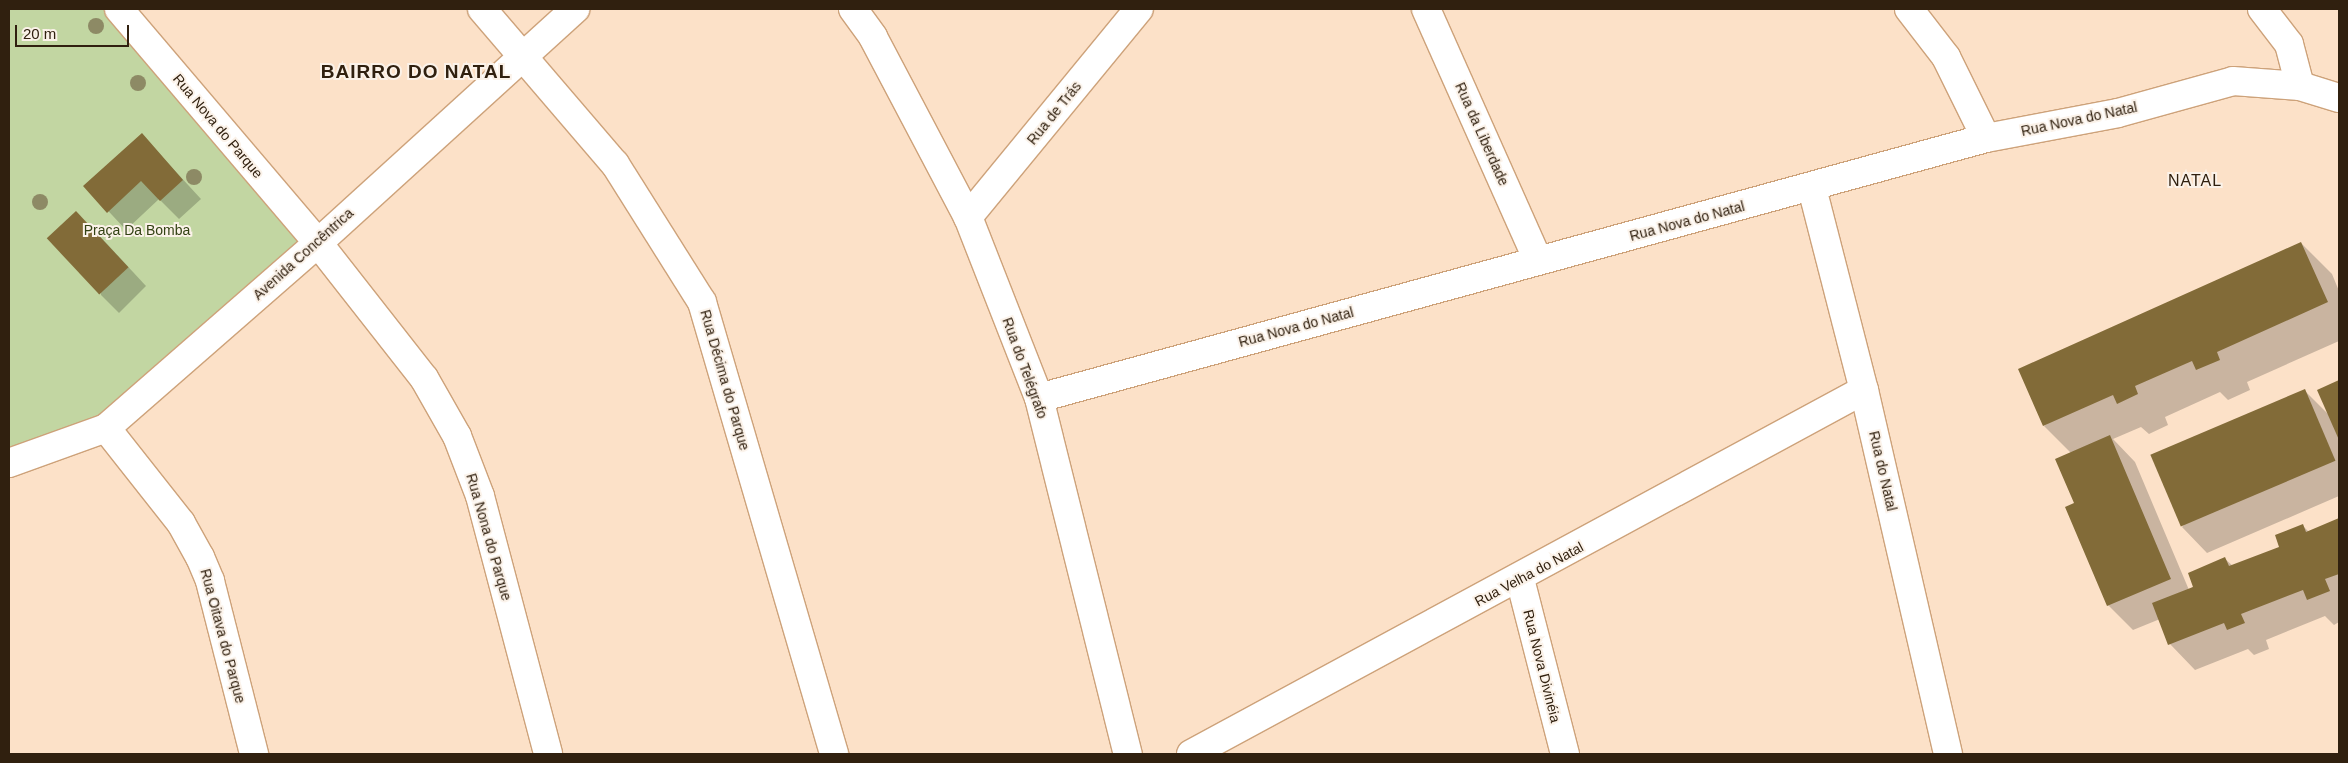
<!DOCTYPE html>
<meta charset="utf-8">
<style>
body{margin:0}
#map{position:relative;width:2348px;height:763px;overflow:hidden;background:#fce1c8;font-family:Helvetica,sans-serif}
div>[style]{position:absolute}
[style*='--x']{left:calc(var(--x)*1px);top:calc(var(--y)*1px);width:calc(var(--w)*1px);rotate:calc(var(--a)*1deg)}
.green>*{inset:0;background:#c2d6a2}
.shadow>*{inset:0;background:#0003}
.building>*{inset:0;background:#826b38;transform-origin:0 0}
.roads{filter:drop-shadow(1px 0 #cda27a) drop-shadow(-1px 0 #cda27a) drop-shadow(0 1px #cda27a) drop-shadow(0 -1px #cda27a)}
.minor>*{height:28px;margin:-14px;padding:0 14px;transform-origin:14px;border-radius:14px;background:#fff}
.trees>*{width:16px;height:16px;margin:-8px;border-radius:50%;background:#8d8a65}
span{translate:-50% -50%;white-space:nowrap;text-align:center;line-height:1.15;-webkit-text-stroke:4px #fbf2e9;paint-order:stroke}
.street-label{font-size:14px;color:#30200f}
.park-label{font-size:14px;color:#334214}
.quarter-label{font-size:16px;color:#30200f;letter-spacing:1px}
.district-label{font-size:19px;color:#30200f;font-weight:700;letter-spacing:1px}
.frame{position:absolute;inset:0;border:10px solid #30200f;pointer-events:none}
.scale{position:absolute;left:15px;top:25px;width:114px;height:22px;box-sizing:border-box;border:2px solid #30200f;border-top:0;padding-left:6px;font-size:15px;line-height:18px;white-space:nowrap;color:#30200f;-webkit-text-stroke:4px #fbf2e9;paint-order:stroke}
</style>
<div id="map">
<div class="green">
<i style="clip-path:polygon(9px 9px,119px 9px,318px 243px,106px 428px,9px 463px)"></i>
</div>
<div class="shadow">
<i style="clip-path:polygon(142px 135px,201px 199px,179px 219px,159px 199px,126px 230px,85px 186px)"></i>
<i style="clip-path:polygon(94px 230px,146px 286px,119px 313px,101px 295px)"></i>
<i style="clip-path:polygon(2301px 243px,2332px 274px,2339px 291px,2339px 341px,2247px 382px,2250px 390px,2228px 400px,2220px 392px,2165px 417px,2168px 425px,2149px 434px,2141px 427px,2113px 439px,2135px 462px,2189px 590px,2225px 559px,2233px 566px,2281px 547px,2303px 526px,2309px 532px,2339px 520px,2339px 622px,2334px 625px,2325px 616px,2266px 640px,2269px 649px,2254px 655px,2248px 649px,2195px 670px,2170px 644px,2160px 619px,2133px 630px,2108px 605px,2075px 503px,2071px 453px,2044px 426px)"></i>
<i style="clip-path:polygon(2339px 382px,2339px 496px,2207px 553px,2182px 527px,2305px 391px,2330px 416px)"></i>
</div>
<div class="building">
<i style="clip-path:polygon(142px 133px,183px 180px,160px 201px,141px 181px,107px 213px,83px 186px)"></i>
<i style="left:76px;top:211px;width:77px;height:40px;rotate:47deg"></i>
<i style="clip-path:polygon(2301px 242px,2328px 302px,2217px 352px,2220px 360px,2196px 370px,2192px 361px,2135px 386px,2138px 394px,2117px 404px,2113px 395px,2043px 426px,2018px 369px)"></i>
<i style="clip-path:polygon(2339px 380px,2339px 440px,2317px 390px)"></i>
<i style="left:2305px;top:389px;width:78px;height:168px;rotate:67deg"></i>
<i style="clip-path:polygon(2110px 435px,2171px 579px,2107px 606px,2065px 507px,2074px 503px,2055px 459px)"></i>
<i style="clip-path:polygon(2339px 518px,2339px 574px,2325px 579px,2330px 591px,2307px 600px,2303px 590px,2241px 614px,2245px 623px,2227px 630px,2224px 623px,2168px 645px,2152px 603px,2193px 587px,2188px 573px,2225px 557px,2229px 566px,2279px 547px,2275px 535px,2303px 524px,2306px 532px)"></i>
</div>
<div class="roads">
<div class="minor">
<i style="--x:119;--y:9;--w:307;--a:49.6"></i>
<i style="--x:318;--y:243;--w:172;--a:51.9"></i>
<i style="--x:424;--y:378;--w:67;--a:60.4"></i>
<i style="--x:457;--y:436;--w:64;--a:69"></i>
<i style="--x:480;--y:496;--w:267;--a:75.2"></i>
<i style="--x:482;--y:9;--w:204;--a:49.4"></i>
<i style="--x:615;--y:164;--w:163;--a:57.8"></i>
<i style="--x:702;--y:302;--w:471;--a:73.7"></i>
<i style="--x:853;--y:9;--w:34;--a:54"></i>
<i style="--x:873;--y:37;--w:204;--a:62.2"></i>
<i style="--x:968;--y:217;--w:194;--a:68.6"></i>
<i style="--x:1039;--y:398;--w:367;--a:76"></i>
<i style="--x:1426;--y:9;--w:275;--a:66"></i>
<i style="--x:1909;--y:9;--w:61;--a:52.4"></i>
<i style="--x:1946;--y:57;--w:90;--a:63.7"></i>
<i style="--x:2262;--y:9;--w:44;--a:52.4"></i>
<i style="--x:2289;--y:44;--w:43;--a:75.3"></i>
<i style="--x:1812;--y:188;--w:209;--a:75.6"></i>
<i style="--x:1864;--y:390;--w:374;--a:77"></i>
<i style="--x:968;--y:217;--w:269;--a:-50.6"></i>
<i style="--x:1039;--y:398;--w:982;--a:-15.35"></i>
<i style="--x:1986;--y:138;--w:134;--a:-10.7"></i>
<i style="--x:2118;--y:113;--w:119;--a:-15.5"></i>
<i style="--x:2233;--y:81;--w:67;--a:4.3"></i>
<i style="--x:2300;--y:86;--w:41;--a:17.1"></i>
<i style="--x:106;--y:428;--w:121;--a:51.7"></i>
<i style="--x:181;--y:523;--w:39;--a:61"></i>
<i style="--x:200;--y:557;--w:26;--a:67"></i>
<i style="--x:210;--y:581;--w:179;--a:75.7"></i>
<i style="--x:9;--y:463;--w:103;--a:-19.8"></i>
<i style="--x:106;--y:428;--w:281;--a:-41.1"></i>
<i style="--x:318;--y:243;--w:348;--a:-42.3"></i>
<i style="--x:1520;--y:579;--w:181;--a:75.6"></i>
<i style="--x:1191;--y:754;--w:765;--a:-28.41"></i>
</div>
</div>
<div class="trees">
<i style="left:96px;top:26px"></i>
<i style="left:138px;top:83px"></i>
<i style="left:194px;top:177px"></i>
<i style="left:40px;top:202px"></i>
</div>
<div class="street-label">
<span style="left:1054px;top:113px;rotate:-51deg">Rua de Trás</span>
<span style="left:2079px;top:119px;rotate:-12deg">Rua Nova do Natal</span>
<span style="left:218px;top:126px;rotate:50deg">Rua Nova do Parque</span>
<span style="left:1482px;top:134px;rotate:66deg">Rua da Liberdade</span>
<span style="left:1687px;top:221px;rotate:-15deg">Rua Nova do Natal</span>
<span style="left:303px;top:254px;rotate:-42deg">Avenida Concêntrica</span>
<span style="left:1296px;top:327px;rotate:-15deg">Rua Nova do Natal</span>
<span style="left:1025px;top:368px;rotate:70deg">Rua do Telégrafo</span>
<span style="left:725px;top:380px;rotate:74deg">Rua Décima do Parque</span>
<span style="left:1883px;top:471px;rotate:77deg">Rua do Natal</span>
<span style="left:489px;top:537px;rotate:74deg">Rua Nona do Parque</span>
<span style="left:1529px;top:574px;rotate:-28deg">Rua Velha do Natal</span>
<span style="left:223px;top:636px;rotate:75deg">Rua Oitava do Parque</span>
<span style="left:1542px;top:666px;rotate:76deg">Rua Nova Divinéia</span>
</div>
<div class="park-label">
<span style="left:137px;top:230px">Praça Da Bomba</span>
</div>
<div class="quarter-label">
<span style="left:2195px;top:181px">NATAL</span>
</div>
<div class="district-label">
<span style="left:416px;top:72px">BAIRRO DO NATAL</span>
</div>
<div class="frame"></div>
<div class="scale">20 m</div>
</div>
